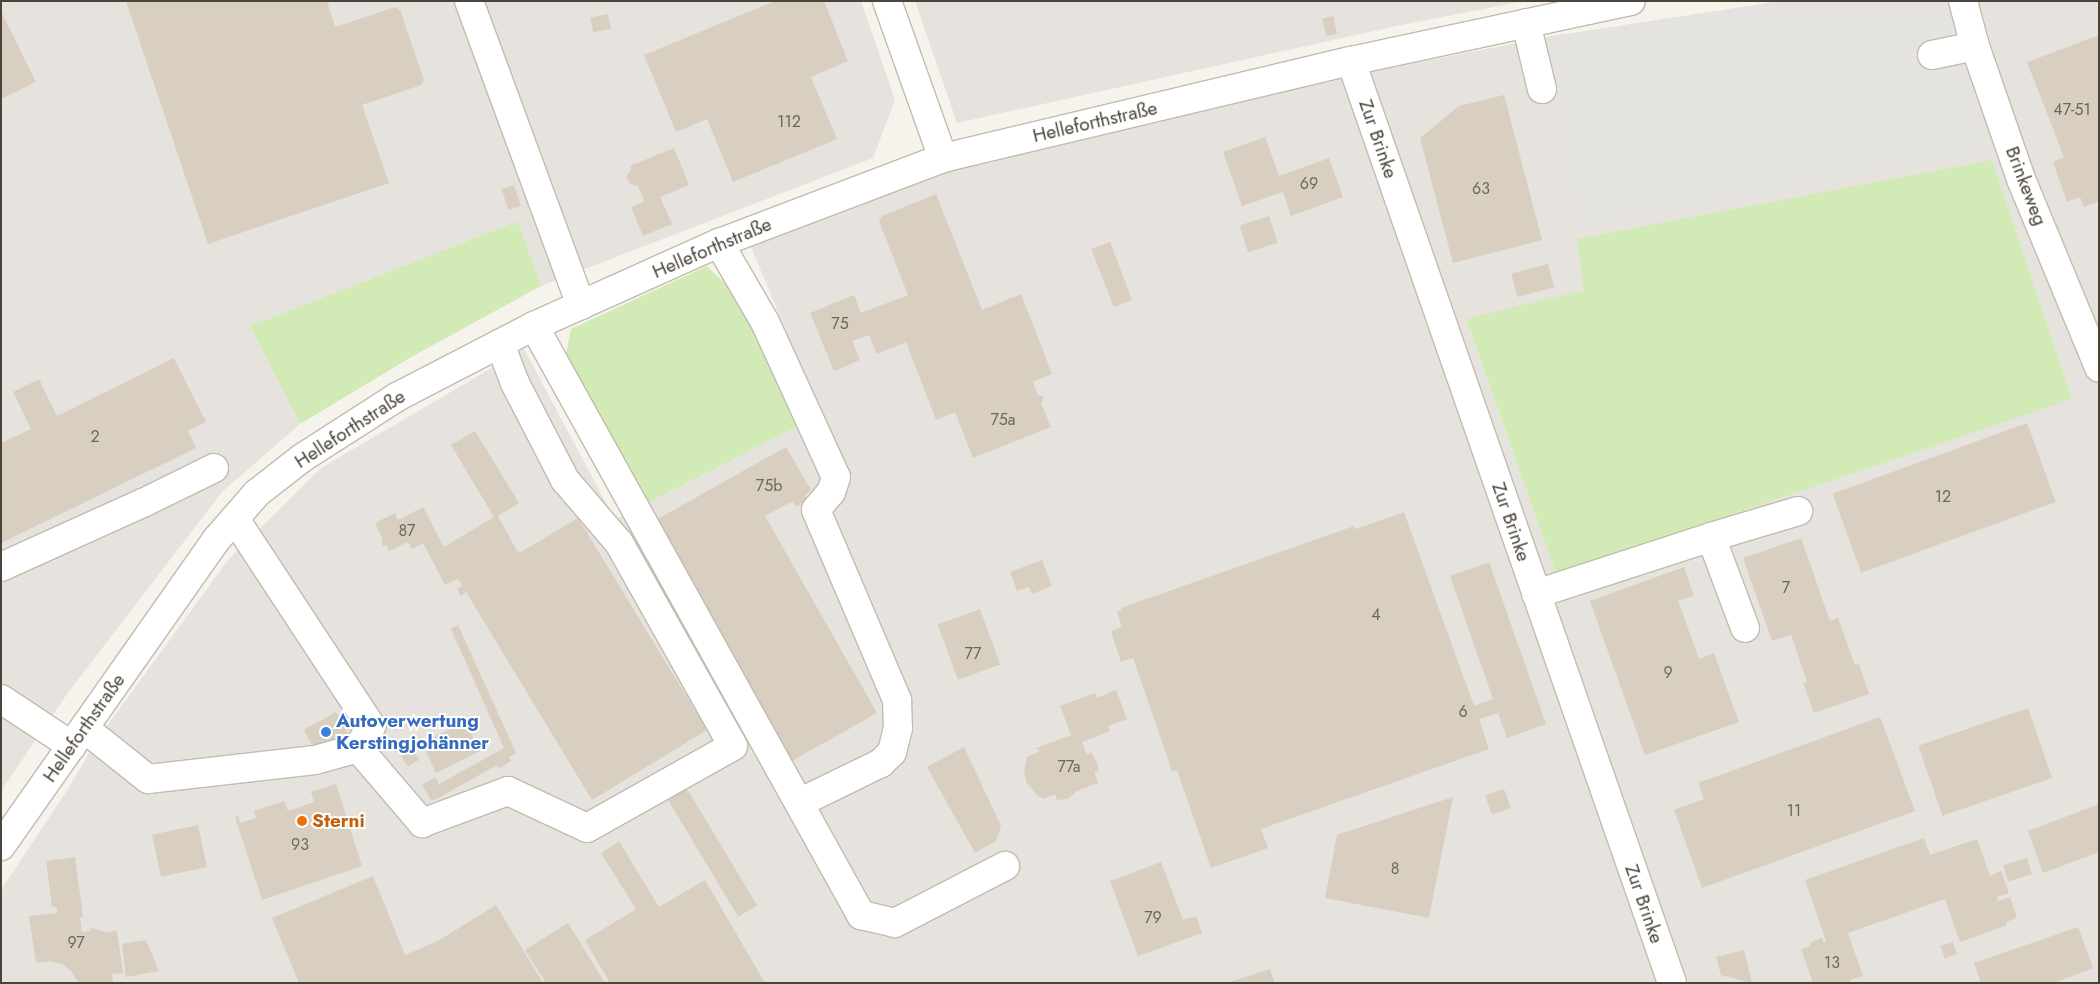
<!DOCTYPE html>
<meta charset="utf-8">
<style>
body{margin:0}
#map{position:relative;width:2100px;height:984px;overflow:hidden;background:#f6f3ec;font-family:Jost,sans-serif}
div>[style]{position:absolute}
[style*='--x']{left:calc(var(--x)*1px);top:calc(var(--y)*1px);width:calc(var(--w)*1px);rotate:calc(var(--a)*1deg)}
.industrial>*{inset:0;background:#e6e2dd}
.green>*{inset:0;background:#d2eab5}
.parking>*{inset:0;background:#e5e3e0}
.building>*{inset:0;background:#d8cfc1;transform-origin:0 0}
.roads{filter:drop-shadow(1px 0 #c2bbae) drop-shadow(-1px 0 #c2bbae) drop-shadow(0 1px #c2bbae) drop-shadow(0 -1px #c2bbae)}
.minor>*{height:28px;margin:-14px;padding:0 14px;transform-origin:14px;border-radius:14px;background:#fff}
.dots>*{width:14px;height:14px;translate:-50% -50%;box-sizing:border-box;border:2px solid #fff;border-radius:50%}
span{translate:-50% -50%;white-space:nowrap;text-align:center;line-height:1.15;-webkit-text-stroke:4px #fff;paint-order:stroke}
.number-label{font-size:16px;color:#6e675b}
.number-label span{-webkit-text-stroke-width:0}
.street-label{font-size:19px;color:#4b4439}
.shop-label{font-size:19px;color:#366cbe;font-weight:700}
.left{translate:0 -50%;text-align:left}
.food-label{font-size:19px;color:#c56008;font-weight:700}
.frame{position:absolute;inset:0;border:2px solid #4b4439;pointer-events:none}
</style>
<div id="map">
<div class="industrial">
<i style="clip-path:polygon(1px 1px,861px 1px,895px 100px,873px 158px,541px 286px,518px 221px,250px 326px,300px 424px,222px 492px,67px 694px,1px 791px)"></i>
<i style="clip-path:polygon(915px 1px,1525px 1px,1401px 25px,957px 123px)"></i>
<i style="clip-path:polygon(evenodd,1781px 1px,2099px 1px,2099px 983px,1px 983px,1px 890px,68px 789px,99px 737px,228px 560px,321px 468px,524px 349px,615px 520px,821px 414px,751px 247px,969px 164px,1344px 77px,1547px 37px,1781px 1px,1584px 290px,1556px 574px,1466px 320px,1584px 290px)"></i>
</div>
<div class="green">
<i style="clip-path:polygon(1992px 160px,2072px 399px,1556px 574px,1466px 319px,1584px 290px,1577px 239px)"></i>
<i style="clip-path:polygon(518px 221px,541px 286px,413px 356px,300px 424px,250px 326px)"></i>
<i style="clip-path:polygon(707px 266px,739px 297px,804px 423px,648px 503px,566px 354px,571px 329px)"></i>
</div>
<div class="parking">
<i style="clip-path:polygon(1781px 1px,1946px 1px,1991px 152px,1575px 230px,1547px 37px)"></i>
</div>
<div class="building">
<i style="clip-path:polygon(126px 1px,327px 1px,335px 27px,395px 7px,400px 10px,424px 80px,421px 85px,362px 105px,389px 183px,208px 244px)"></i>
<i style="clip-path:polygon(775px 1px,824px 1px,848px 61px,811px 77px,837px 139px,733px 182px,707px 119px,676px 132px,644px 55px)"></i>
<i style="clip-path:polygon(1px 11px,36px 82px,1px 99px)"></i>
<i style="left:608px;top:14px;width:15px;height:18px;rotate:79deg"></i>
<i style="left:1333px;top:16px;width:18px;height:11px;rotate:77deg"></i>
<i style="clip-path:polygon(2099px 35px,2099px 201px,2084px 207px,2080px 197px,2067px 202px,2053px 162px,2064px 157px,2027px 62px)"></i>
<i style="clip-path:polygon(1504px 95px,1542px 240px,1453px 263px,1420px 138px,1459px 106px)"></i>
<i style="clip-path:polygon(1265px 137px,1279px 176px,1329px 158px,1343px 197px,1291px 216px,1283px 192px,1242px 206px,1223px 152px)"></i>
<i style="clip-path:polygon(674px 148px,689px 185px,660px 197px,672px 224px,643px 236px,631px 207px,644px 201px,638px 186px,630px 184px,626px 177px,631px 170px,630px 166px)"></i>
<i style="left:514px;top:185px;width:22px;height:13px;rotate:72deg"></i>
<i style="clip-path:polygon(936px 194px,982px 310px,1021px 294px,1052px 374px,1033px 382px,1038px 395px,1044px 397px,1041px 403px,1051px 427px,973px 458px,955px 412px,936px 420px,906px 342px,877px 354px,869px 335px,852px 341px,860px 360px,834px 371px,810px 313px,854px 295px,861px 313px,908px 295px,879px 221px,882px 216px)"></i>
<i style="left:1269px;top:216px;width:28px;height:31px;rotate:72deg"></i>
<i style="left:1110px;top:242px;width:62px;height:20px;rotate:69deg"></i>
<i style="left:1548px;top:264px;width:24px;height:38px;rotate:75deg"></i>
<i style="clip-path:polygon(174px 358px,206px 422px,188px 431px,196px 448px,1px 543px,1px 443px,31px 429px,13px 392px,39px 379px,57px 416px)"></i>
<i style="left:2027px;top:423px;width:84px;height:207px;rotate:70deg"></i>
<i style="clip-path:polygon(475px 431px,519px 503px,498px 516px,517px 551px,521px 552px,578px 518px,707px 730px,592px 800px,466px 592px,461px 596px,457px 589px,462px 586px,458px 579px,445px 585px,423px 543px,412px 549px,408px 542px,389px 551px,386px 545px,383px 546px,381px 541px,383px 540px,375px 523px,395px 513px,398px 520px,423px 507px,444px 547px,494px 517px,451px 445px)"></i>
<i style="clip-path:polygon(786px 447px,811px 490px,805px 495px,808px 500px,796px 507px,793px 501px,765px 516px,877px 713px,790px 762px,654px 521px)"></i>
<i style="clip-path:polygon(1404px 512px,1474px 706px,1493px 699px,1450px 576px,1489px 562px,1546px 724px,1507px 738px,1498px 713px,1479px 719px,1489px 749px,1261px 829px,1268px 848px,1211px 868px,1177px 770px,1172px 771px,1133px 658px,1121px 662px,1111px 631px,1122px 627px,1117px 612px,1122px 610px,1121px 608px,1354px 526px,1355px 529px,1359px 528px)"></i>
<i style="clip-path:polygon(1801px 538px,1830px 621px,1838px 618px,1855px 665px,1859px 664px,1869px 694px,1814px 713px,1803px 683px,1807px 682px,1791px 635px,1772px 641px,1743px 558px)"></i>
<i style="clip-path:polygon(1042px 560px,1052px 586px,1032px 594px,1029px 587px,1017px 591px,1010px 572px)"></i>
<i style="clip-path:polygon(1684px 567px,1694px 596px,1678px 601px,1699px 659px,1714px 653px,1739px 722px,1645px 755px,1590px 601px)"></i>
<i style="left:980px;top:609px;width:59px;height:45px;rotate:70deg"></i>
<i style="clip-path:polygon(458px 625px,516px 753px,509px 757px,511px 761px,498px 769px,497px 765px,435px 800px,431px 800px,422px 785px,435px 777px,439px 784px,504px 748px,451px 629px)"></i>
<i style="clip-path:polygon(1116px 690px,1127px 719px,1108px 726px,1110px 731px,1082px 742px,1087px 755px,1091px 752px,1098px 765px,1098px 772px,1094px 771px,1098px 783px,1077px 791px,1068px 799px,1057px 800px,1055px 794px,1043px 799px,1037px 795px,1026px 782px,1024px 771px,1027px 757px,1039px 752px,1038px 749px,1034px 749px,1071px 735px,1060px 706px,1095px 693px,1097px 698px)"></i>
<i style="left:2028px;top:708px;width:74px;height:116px;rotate:71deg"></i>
<i style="left:336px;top:712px;width:25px;height:37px;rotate:61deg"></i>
<i style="clip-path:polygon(1880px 717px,1915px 811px,1702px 888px,1674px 810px,1704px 799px,1698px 783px)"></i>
<i style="clip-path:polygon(465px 722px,480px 751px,436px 773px,419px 738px,421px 737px,423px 742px)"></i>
<i style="left:411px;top:747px;width:15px;height:13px;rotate:58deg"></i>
<i style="clip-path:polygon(964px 747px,1001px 826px,996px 841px,975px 853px,927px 767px)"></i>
<i style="left:683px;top:782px;width:144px;height:22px;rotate:59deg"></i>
<i style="clip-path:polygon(336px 784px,362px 866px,262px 900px,235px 817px,238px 816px,240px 823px,256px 818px,254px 811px,284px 801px,288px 811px,314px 802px,311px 792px)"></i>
<i style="left:1504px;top:789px;width:20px;height:20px;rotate:70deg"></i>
<i style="clip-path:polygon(1453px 797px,1429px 918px,1325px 898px,1337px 835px)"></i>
<i style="clip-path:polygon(2099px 804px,2099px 852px,2043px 873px,2028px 831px)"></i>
<i style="left:198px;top:825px;width:43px;height:47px;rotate:78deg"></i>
<i style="clip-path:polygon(1924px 838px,1930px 855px,1977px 839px,1990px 876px,2001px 871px,2009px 893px,1997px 897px,1998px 901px,2010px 897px,2017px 918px,2006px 922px,2007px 925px,1960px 942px,1945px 899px,1848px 933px,1863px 976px,1850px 980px,1850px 983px,1813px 983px,1801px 949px,1811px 946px,1809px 943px,1822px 938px,1823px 942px,1826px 941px,1805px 880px)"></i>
<i style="clip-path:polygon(619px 841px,659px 907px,705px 880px,765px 983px,610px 983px,585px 940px,636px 909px,601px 853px)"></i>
<i style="clip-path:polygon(75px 857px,83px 917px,80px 917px,82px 932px,90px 931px,91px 928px,105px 932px,117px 931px,123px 973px,112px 974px,113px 983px,78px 983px,72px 972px,62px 964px,51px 961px,36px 963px,29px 916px,57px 913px,57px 907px,52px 907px,46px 861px)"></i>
<i style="left:2027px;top:858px;width:17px;height:25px;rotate:73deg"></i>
<i style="clip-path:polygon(1161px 862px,1183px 920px,1196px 916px,1202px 933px,1138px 956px,1110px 881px)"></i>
<i style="clip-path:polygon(373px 876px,405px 955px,438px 941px,496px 905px,543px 983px,299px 983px,272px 918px)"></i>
<i style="clip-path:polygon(568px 923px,605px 983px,546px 983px,525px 950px)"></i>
<i style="clip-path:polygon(2078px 927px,2093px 968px,2054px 983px,1981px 983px,1974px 963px)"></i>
<i style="clip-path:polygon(146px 940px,159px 971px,126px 977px,122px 944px)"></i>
<i style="left:1953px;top:942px;width:13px;height:13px;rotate:72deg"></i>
<i style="clip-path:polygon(1744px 950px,1752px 983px,1721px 975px,1716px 957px)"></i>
<i style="clip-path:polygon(1270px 969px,1275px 983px,1230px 983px,1230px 982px)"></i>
</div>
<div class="roads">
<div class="minor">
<i style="--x:469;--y:1;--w:324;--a:69.8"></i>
<i style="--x:887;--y:1;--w:167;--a:70.4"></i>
<i style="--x:1963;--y:1;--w:47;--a:75.1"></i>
<i style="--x:1975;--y:46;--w:141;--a:70.9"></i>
<i style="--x:2021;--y:179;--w:204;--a:67.5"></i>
<i style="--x:1526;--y:23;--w:68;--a:76.4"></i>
<i style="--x:1932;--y:55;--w:44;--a:-11.8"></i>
<i style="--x:1351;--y:61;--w:976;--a:70.8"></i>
<i style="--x:719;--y:243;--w:91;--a:59.8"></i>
<i style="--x:765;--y:322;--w:170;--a:65.4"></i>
<i style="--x:836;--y:477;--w:16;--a:108"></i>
<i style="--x:831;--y:492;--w:23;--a:130"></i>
<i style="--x:816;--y:510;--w:207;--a:66.9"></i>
<i style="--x:897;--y:700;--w:28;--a:88"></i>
<i style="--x:898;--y:728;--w:25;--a:104"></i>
<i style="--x:892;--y:752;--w:16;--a:135"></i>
<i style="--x:881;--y:763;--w:91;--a:154"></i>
<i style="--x:534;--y:326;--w:674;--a:60.96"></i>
<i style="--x:861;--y:915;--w:35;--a:13"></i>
<i style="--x:895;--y:923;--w:124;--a:-27.4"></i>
<i style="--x:1711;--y:537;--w:91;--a:-16.6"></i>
<i style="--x:1;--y:567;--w:156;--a:-24.3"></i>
<i style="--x:143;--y:503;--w:79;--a:-26.2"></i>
<i style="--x:1536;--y:594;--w:184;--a:-18"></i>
<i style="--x:1711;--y:537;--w:97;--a:69.5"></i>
<i style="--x:1;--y:699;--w:85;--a:33.5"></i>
<i style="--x:84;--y:728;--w:82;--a:38.6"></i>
<i style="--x:148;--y:779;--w:168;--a:-6.5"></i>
<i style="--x:315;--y:760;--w:45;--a:-15.6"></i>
<i style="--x:358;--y:748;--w:26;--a:-59"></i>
<i style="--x:371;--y:726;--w:248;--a:-123.3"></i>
<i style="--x:358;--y:748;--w:99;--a:49.5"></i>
<i style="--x:422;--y:823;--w:92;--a:-20.4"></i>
<i style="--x:508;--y:791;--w:87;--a:25.1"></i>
<i style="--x:587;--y:828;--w:167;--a:-29.3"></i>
<i style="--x:733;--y:746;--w:233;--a:-119.3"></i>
<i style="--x:619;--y:543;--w:83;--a:-130.6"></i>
<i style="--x:565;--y:480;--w:109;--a:-117.3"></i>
<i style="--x:515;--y:383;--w:42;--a:-111"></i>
<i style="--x:1;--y:846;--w:374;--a:-54.9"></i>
<i style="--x:216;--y:540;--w:62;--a:-48.9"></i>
<i style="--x:257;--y:493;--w:57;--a:-37.9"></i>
<i style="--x:302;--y:458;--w:113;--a:-32.7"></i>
<i style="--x:397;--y:397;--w:154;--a:-27.4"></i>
<i style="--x:534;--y:326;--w:203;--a:-24.2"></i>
<i style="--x:719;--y:243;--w:240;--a:-20.8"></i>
<i style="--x:943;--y:158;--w:419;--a:-13.4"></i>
<i style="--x:1351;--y:61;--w:286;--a:-12.1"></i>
</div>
</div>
<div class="dots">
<i style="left:326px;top:732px;background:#3f7fe0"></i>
<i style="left:302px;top:821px;background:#e8710a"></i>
</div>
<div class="number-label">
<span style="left:2072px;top:110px">47-51</span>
<span style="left:789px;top:122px">112</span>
<span style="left:1309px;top:184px">69</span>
<span style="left:1481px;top:189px">63</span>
<span style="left:840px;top:324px">75</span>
<span style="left:1003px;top:420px">75a</span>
<span style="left:95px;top:437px">2</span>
<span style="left:769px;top:486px">75b</span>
<span style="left:1943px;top:497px">12</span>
<span style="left:407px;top:531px">87</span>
<span style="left:1786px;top:588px">7</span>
<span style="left:1376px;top:615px">4</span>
<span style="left:973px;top:654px">77</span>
<span style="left:1668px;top:673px">9</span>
<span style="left:1463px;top:712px">6</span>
<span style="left:1069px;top:767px">77a</span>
<span style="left:1794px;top:811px">11</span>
<span style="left:300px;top:845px">93</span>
<span style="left:1395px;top:869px">8</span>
<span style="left:1153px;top:918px">79</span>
<span style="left:76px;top:943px">97</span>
<span style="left:1832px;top:963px">13</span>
</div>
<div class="street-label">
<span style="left:1095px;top:122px;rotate:-13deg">Helleforthstraße</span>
<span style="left:1378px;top:139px;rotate:71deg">Zur Brinke</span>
<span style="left:2026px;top:186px;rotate:69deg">Brinkeweg</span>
<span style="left:712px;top:248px;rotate:-23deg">Helleforthstraße</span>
<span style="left:350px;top:429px;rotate:-33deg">Helleforthstraße</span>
<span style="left:1511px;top:522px;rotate:71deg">Zur Brinke</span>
<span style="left:84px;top:728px;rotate:-55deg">Helleforthstraße</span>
<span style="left:1644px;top:904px;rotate:71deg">Zur Brinke</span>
</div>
<div class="shop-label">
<span class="left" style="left:336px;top:732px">Autoverwertung<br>Kerstingjohänner</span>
</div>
<div class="food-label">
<span class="left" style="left:312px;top:821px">Sterni</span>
</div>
<div class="frame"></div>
</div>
